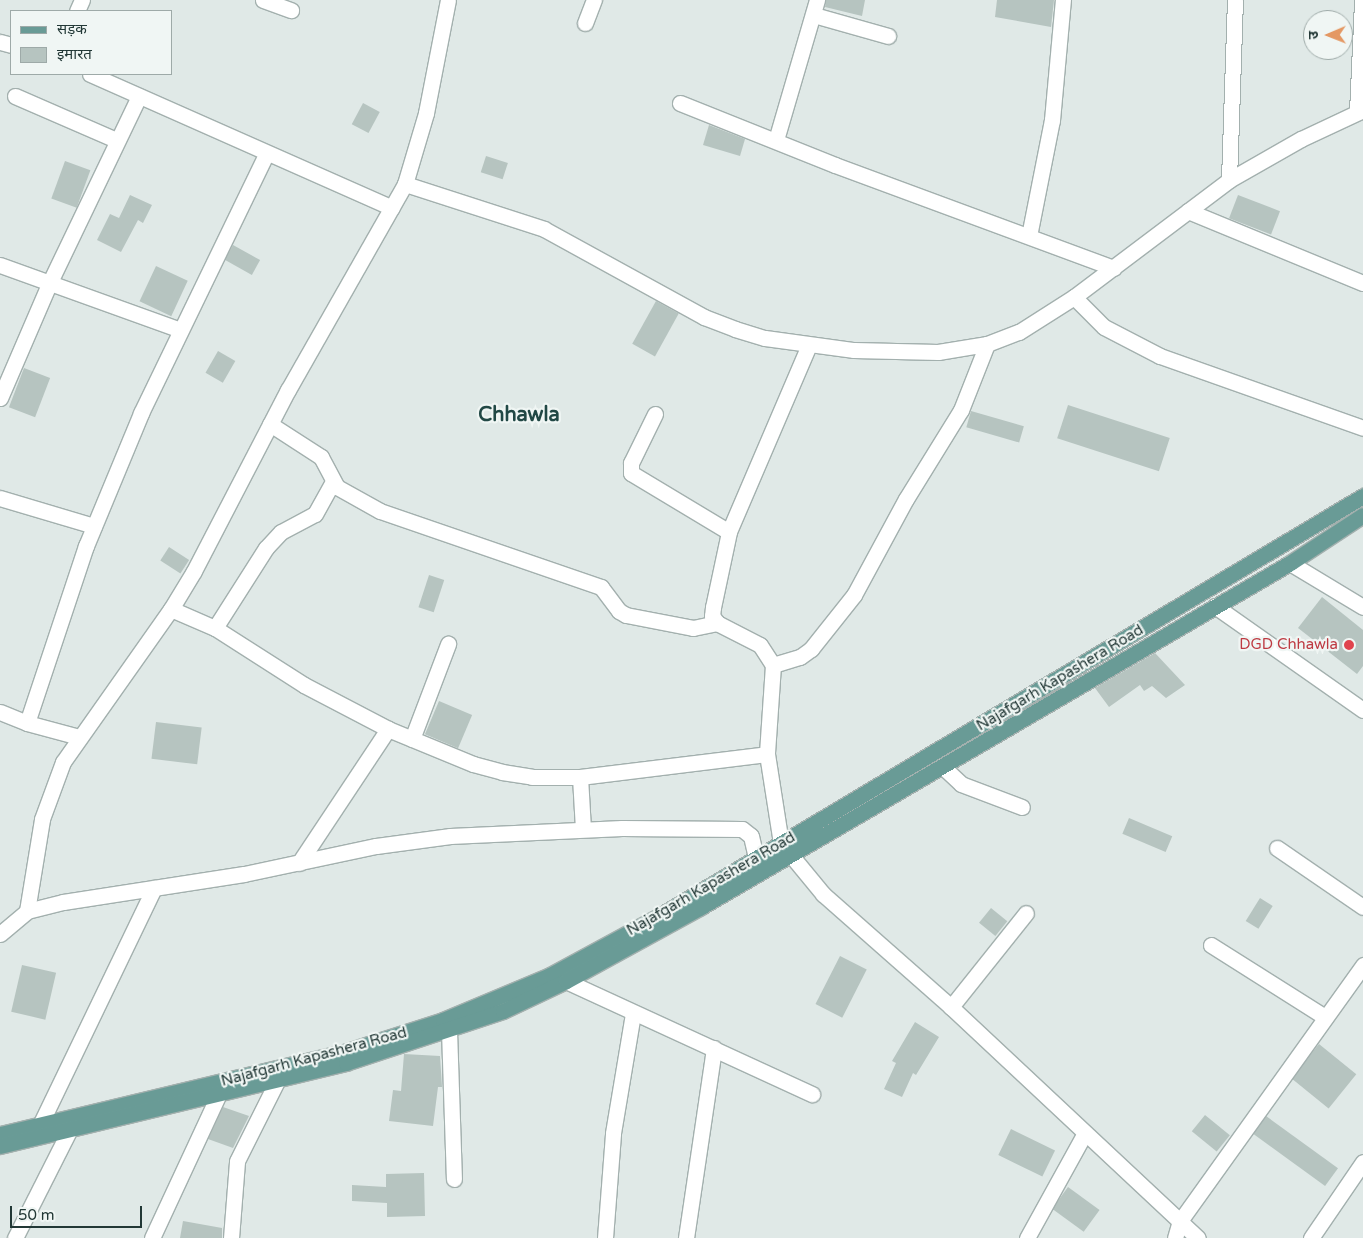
<!DOCTYPE html>
<meta charset="utf-8">
<style>
body{margin:0}
#map{position:relative;width:1363px;height:1238px;overflow:hidden;background:#e0e9e7;font-family:"Varela Round","Noto Sans Devanagari",sans-serif}
div>[style]{position:absolute}
[style*='--x']{left:calc(var(--x)*1px);top:calc(var(--y)*1px);width:calc(var(--w)*1px);rotate:calc(var(--a)*1deg)}
.building>*{inset:0;background:#b6c4c0;transform-origin:0 0}
.roads{filter:drop-shadow(1px 0 #a3b0ae) drop-shadow(-1px 0 #a3b0ae) drop-shadow(0 1px #a3b0ae) drop-shadow(0 -1px #a3b0ae)}
.minor>*{height:15px;margin:-7.5px;padding:0 7.5px;transform-origin:7.5px;border-radius:7.5px;background:#fff}
.major>*{height:15px;margin:-7.5px;padding:0 7.5px;transform-origin:7.5px;border-radius:7.5px;background:#699b96}
.dots>*{width:14px;height:14px;translate:-50% -50%;box-sizing:border-box;border:2px solid #f0f6f4;border-radius:50%}
span{translate:-50% -50%;white-space:nowrap;text-align:center;line-height:1.15;-webkit-text-stroke:4.5px #f0f6f4;paint-order:stroke}
.health-label{font-size:15px;color:#be3a42}
.right{translate:-100% -50%;text-align:right}
.street-label{font-size:15px;color:#223836}
.district-label{font-size:20px;color:#214845;font-weight:700}
.legend{position:absolute;left:10px;top:10px;width:162px;height:65px;box-sizing:border-box;background:#f0f6f4;border:1px solid #9eaaa8;margin:0;padding:6px 9px;list-style:none;font-size:15px;color:#223836}
.legend li{display:flex;align-items:center;gap:10px;height:25px}
.legend b{width:25px;border:1px solid #9eaaa8}
.north{position:absolute;left:1303px;top:10px;width:50px;height:50px;box-sizing:border-box;background:#f0f6f4;border:1px solid #9eaaa8;border-radius:50%;rotate:269deg;font-size:14px;font-weight:700;line-height:20px;text-align:center;color:#223836}
.north::after{content:'';display:block;margin:auto;width:18px;height:22px;background:#e49863;clip-path:polygon(50% 0,100% 100%,50% 72%,0 100%)}
.scale{position:absolute;left:10px;top:1206px;width:132px;height:22px;box-sizing:border-box;border:2px solid #223836;border-top:0;padding-left:6px;font-size:15px;line-height:18px;white-space:nowrap;color:#223836;-webkit-text-stroke:4px #f0f6f4;paint-order:stroke}
</style>
<div id="map">
<div class="building">
<i style="clip-path:polygon(826px 0,865px 0,862px 16px,825px 7px)"></i>
<i style="clip-path:polygon(997px 0,1054px 0,1051px 27px,995px 17px)"></i>
<i style="left:363px;top:103px;width:19px;height:24px;rotate:28deg"></i>
<i style="clip-path:polygon(709px 125px,745px 139px,740px 156px,703px 145px)"></i>
<i style="left:486px;top:156px;width:23px;height:17px;rotate:18deg"></i>
<i style="left:65px;top:161px;width:27px;height:40px;rotate:20deg"></i>
<i style="clip-path:polygon(130px 195px,152px 205px,143px 223px,138px 220px,121px 252px,97px 240px,110px 214px,119px 218px)"></i>
<i style="left:1238px;top:195px;width:45px;height:25px;rotate:21deg"></i>
<i style="left:233px;top:245px;width:31px;height:17px;rotate:29deg"></i>
<i style="left:156px;top:266px;width:35px;height:39px;rotate:25deg"></i>
<i style="left:656px;top:301px;width:26px;height:49px;rotate:29deg"></i>
<i style="left:218px;top:351px;width:20px;height:25px;rotate:30deg"></i>
<i style="left:24px;top:368px;width:28px;height:42px;rotate:21deg"></i>
<i style="left:1068px;top:405px;width:107px;height:35px;rotate:18deg"></i>
<i style="left:971px;top:411px;width:55px;height:17px;rotate:16deg"></i>
<i style="left:169px;top:547px;width:24px;height:16px;rotate:33deg"></i>
<i style="left:429px;top:575px;width:16px;height:34px;rotate:18deg"></i>
<i style="clip-path:polygon(1322px 597px,1363px 630px,1363px 666px,1357px 674px,1298px 628px)"></i>
<i style="clip-path:polygon(1155px 653px,1185px 685px,1166px 698px,1152px 686px,1144px 691px,1140px 685px,1109px 707px,1095px 688px)"></i>
<i style="left:439px;top:701px;width:36px;height:36px;rotate:23deg"></i>
<i style="left:156px;top:722px;width:46px;height:37px;rotate:7deg"></i>
<i style="left:1129px;top:818px;width:47px;height:17px;rotate:23deg"></i>
<i style="left:1260px;top:898px;width:15px;height:27px;rotate:32deg"></i>
<i style="left:991px;top:908px;width:21px;height:19px;rotate:39deg"></i>
<i style="left:840px;top:956px;width:30px;height:54px;rotate:27deg"></i>
<i style="left:22px;top:965px;width:35px;height:48px;rotate:13deg"></i>
<i style="clip-path:polygon(915px 1022px,939px 1037px,916px 1075px,913px 1073px,902px 1097px,884px 1089px,896px 1063px,892px 1061px)"></i>
<i style="left:1319px;top:1044px;width:48px;height:44px;rotate:39deg"></i>
<i style="clip-path:polygon(404px 1054px,440px 1056px,442px 1087px,438px 1087px,433px 1126px,389px 1121px,393px 1090px,401px 1091px)"></i>
<i style="clip-path:polygon(223px 1107px,249px 1116px,233px 1148px,208px 1139px)"></i>
<i style="left:1205px;top:1115px;width:32px;height:21px;rotate:39deg"></i>
<i style="left:1266px;top:1116px;width:89px;height:22px;rotate:36deg"></i>
<i style="left:1011px;top:1129px;width:49px;height:29px;rotate:26deg"></i>
<i style="clip-path:polygon(424px 1173px,425px 1216px,387px 1217px,387px 1203px,352px 1201px,352px 1185px,386px 1187px,386px 1174px)"></i>
<i style="left:1068px;top:1187px;width:39px;height:27px;rotate:36deg"></i>
<i style="clip-path:polygon(183px 1221px,222px 1228px,222px 1238px,180px 1238px)"></i>
</div>
<div class="roads">
<div class="minor">
<i style="--x:263;--y:0;--w:30;--a:20"></i>
<i style="--x:77;--y:11;--w:12;--a:-66"></i>
<i style="--x:814;--y:15;--w:77;--a:15.8"></i>
<i style="--x:585;--y:23;--w:25;--a:-69"></i>
<i style="--x:0;--y:42;--w:11;--a:15"></i>
<i style="--x:90;--y:74;--w:330;--a:23.9"></i>
<i style="--x:15;--y:96;--w:110;--a:23.5"></i>
<i style="--x:680;--y:103;--w:167;--a:21.8"></i>
<i style="--x:835;--y:165;--w:297;--a:20.3"></i>
<i style="--x:1357;--y:112;--w:112;--a:-87.4"></i>
<i style="--x:776;--y:140;--w:146;--a:-73.7"></i>
<i style="--x:1229;--y:180;--w:180;--a:-88.1"></i>
<i style="--x:405;--y:184;--w:146;--a:17.9"></i>
<i style="--x:544;--y:229;--w:183;--a:28.8"></i>
<i style="--x:704;--y:317;--w:33;--a:21"></i>
<i style="--x:735;--y:329;--w:31;--a:17"></i>
<i style="--x:765;--y:338;--w:90;--a:7.7"></i>
<i style="--x:854;--y:350;--w:84;--a:1.4"></i>
<i style="--x:938;--y:352;--w:50;--a:-9.3"></i>
<i style="--x:987;--y:344;--w:34;--a:-21"></i>
<i style="--x:1019;--y:332;--w:65;--a:-32.5"></i>
<i style="--x:1074;--y:297;--w:194;--a:-37"></i>
<i style="--x:1229;--y:180;--w:83;--a:-29.7"></i>
<i style="--x:1301;--y:139;--w:68;--a:-25.1"></i>
<i style="--x:1188;--y:211;--w:189;--a:22.4"></i>
<i style="--x:1029;--y:236;--w:118;--a:-78.8"></i>
<i style="--x:1052;--y:120;--w:121;--a:-84.8"></i>
<i style="--x:0;--y:265;--w:192;--a:19.8"></i>
<i style="--x:1074;--y:297;--w:42;--a:45"></i>
<i style="--x:1104;--y:327;--w:63;--a:27.4"></i>
<i style="--x:1160;--y:356;--w:215;--a:19.5"></i>
<i style="--x:809;--y:345;--w:203;--a:113.2"></i>
<i style="--x:729;--y:532;--w:77;--a:102"></i>
<i style="--x:713;--y:607;--w:9;--a:96"></i>
<i style="--x:712;--y:616;--w:9;--a:54"></i>
<i style="--x:717;--y:623;--w:48;--a:27.1"></i>
<i style="--x:760;--y:645;--w:24;--a:57"></i>
<i style="--x:773;--y:665;--w:89;--a:93.9"></i>
<i style="--x:767;--y:754;--w:90;--a:81.1"></i>
<i style="--x:781;--y:843;--w:66;--a:50.5"></i>
<i style="--x:823;--y:894;--w:171;--a:41.4"></i>
<i style="--x:951;--y:1007;--w:338;--a:43.1"></i>
<i style="--x:0;--y:398;--w:126;--a:-66.7"></i>
<i style="--x:50;--y:282;--w:206;--a:-64.4"></i>
<i style="--x:655;--y:414;--w:55;--a:116.1"></i>
<i style="--x:631;--y:463;--w:10;--a:90"></i>
<i style="--x:631;--y:473;--w:114;--a:31"></i>
<i style="--x:270;--y:424;--w:61;--a:32.9"></i>
<i style="--x:321;--y:457;--w:34;--a:62"></i>
<i style="--x:337;--y:487;--w:49;--a:29.2"></i>
<i style="--x:380;--y:511;--w:234;--a:19"></i>
<i style="--x:601;--y:587;--w:30;--a:53"></i>
<i style="--x:619;--y:611;--w:8;--a:30"></i>
<i style="--x:626;--y:615;--w:68;--a:11"></i>
<i style="--x:693;--y:628;--w:25;--a:-12"></i>
<i style="--x:0;--y:498;--w:98;--a:16.6"></i>
<i style="--x:1290;--y:563;--w:85;--a:31.1"></i>
<i style="--x:1215;--y:606;--w:181;--a:35.1"></i>
<i style="--x:171;--y:609;--w:48;--a:23.4"></i>
<i style="--x:215;--y:628;--w:106;--a:32.6"></i>
<i style="--x:304;--y:685;--w:95;--a:27.6"></i>
<i style="--x:388;--y:729;--w:92;--a:22.4"></i>
<i style="--x:473;--y:764;--w:30;--a:15"></i>
<i style="--x:502;--y:772;--w:30;--a:9"></i>
<i style="--x:532;--y:777;--w:48;--a:0"></i>
<i style="--x:580;--y:777;--w:188;--a:-7"></i>
<i style="--x:215;--y:628;--w:95;--a:-57.5"></i>
<i style="--x:266;--y:548;--w:22;--a:-47"></i>
<i style="--x:281;--y:532;--w:38;--a:-28"></i>
<i style="--x:315;--y:514;--w:37;--a:-61"></i>
<i style="--x:773;--y:665;--w:28;--a:-17"></i>
<i style="--x:800;--y:657;--w:14;--a:-36"></i>
<i style="--x:811;--y:649;--w:69;--a:-51.5"></i>
<i style="--x:854;--y:595;--w:109;--a:-61.6"></i>
<i style="--x:906;--y:499;--w:105;--a:-58.3"></i>
<i style="--x:961;--y:410;--w:71;--a:-68.5"></i>
<i style="--x:0;--y:712;--w:29;--a:22"></i>
<i style="--x:27;--y:723;--w:54;--a:15.1"></i>
<i style="--x:27;--y:723;--w:187;--a:-71.6"></i>
<i style="--x:86;--y:546;--w:144;--a:-67.5"></i>
<i style="--x:141;--y:413;--w:288;--a:-64.2"></i>
<i style="--x:412;--y:739;--w:102;--a:-69.2"></i>
<i style="--x:942;--y:766;--w:26;--a:43"></i>
<i style="--x:961;--y:784;--w:65;--a:20.7"></i>
<i style="--x:580;--y:777;--w:52;--a:86.7"></i>
<i style="--x:1277;--y:848;--w:104;--a:34.5"></i>
<i style="--x:299;--y:863;--w:161;--a:-56.4"></i>
<i style="--x:27;--y:911;--w:93;--a:-80.7"></i>
<i style="--x:42;--y:819;--w:61;--a:-69.8"></i>
<i style="--x:63;--y:762;--w:187;--a:-54.8"></i>
<i style="--x:171;--y:609;--w:44;--a:-58.8"></i>
<i style="--x:194;--y:571;--w:204;--a:-62.6"></i>
<i style="--x:288;--y:390;--w:237;--a:-60.4"></i>
<i style="--x:405;--y:184;--w:74;--a:-73.5"></i>
<i style="--x:426;--y:113;--w:115;--a:-79"></i>
<i style="--x:0;--y:934;--w:35;--a:-40"></i>
<i style="--x:27;--y:911;--w:37;--a:-14"></i>
<i style="--x:63;--y:902;--w:183;--a:-8.8"></i>
<i style="--x:244;--y:874;--w:135;--a:-12"></i>
<i style="--x:376;--y:846;--w:75;--a:-7.7"></i>
<i style="--x:450;--y:836;--w:172;--a:-2.7"></i>
<i style="--x:622;--y:828;--w:120;--a:0.5"></i>
<i style="--x:742;--y:829;--w:11;--a:38"></i>
<i style="--x:751;--y:836;--w:22;--a:77"></i>
<i style="--x:1211;--y:945;--w:135;--a:32.3"></i>
<i style="--x:566;--y:981;--w:271;--a:24.7"></i>
<i style="--x:951;--y:1007;--w:120;--a:-51.4"></i>
<i style="--x:449;--y:1030;--w:149;--a:88.1"></i>
<i style="--x:40;--y:1125;--w:263;--a:-64.3"></i>
<i style="--x:15;--y:1238;--w:120;--a:-63.2"></i>
<i style="--x:152;--y:1238;--w:157;--a:-65.1"></i>
<i style="--x:231;--y:1238;--w:77;--a:-85.5"></i>
<i style="--x:237;--y:1161;--w:89;--a:-63.4"></i>
<i style="--x:605;--y:1238;--w:105;--a:-85.6"></i>
<i style="--x:613;--y:1133;--w:122;--a:-80.5"></i>
<i style="--x:686;--y:1238;--w:192;--a:-81.6"></i>
<i style="--x:1027;--y:1238;--w:120;--a:-61.1"></i>
<i style="--x:1175;--y:1238;--w:18;--a:-74"></i>
<i style="--x:1180;--y:1221;--w:315;--a:-54.4"></i>
<i style="--x:1311;--y:1238;--w:92;--a:-55.6"></i>
</div>
<div class="major">
<i style="--x:0;--y:1134;--w:350;--a:-13.4"></i>
<i style="--x:341;--y:1053;--w:107;--a:-17.9"></i>
<i style="--x:443;--y:1020;--w:116;--a:-22.8"></i>
<i style="--x:550;--y:975;--w:124;--a:-28.4"></i>
<i style="--x:659;--y:916;--w:820;--a:-30.82"></i>
<i style="--x:0;--y:1146;--w:356;--a:-13.5"></i>
<i style="--x:346;--y:1063;--w:165;--a:-18.3"></i>
<i style="--x:503;--y:1011;--w:70;--a:-25.5"></i>
<i style="--x:566;--y:981;--w:154;--a:-28.7"></i>
<i style="--x:701;--y:907;--w:682;--a:-30.29"></i>
<i style="--x:1290;--y:563;--w:87;--a:-33.3"></i>
</div>
</div>
<div class="dots">
<i style="left:1349px;top:645px;background:#e0444e"></i>
</div>
<div class="health-label">
<span class="right" style="left:1338px;top:645px">DGD Chhawla</span>
</div>
<div class="street-label">
<span style="left:1060px;top:678px;rotate:-31deg">Najafgarh Kapashera Road</span>
<span style="left:711px;top:884px;rotate:-30deg">Najafgarh Kapashera Road</span>
<span style="left:314px;top:1057px;rotate:-15deg">Najafgarh Kapashera Road</span>
</div>
<div class="district-label">
<span style="left:519px;top:415px">Chhawla</span>
</div>
<ul class="legend">
<li><b style="height:6px;background:#699b96"></b>सड़क</li>
<li><b style="height:14px;background:#b6c4c0"></b>इमारत</li>
</ul>
<div class="north">उ</div>
<div class="scale">50 m</div>
</div>
